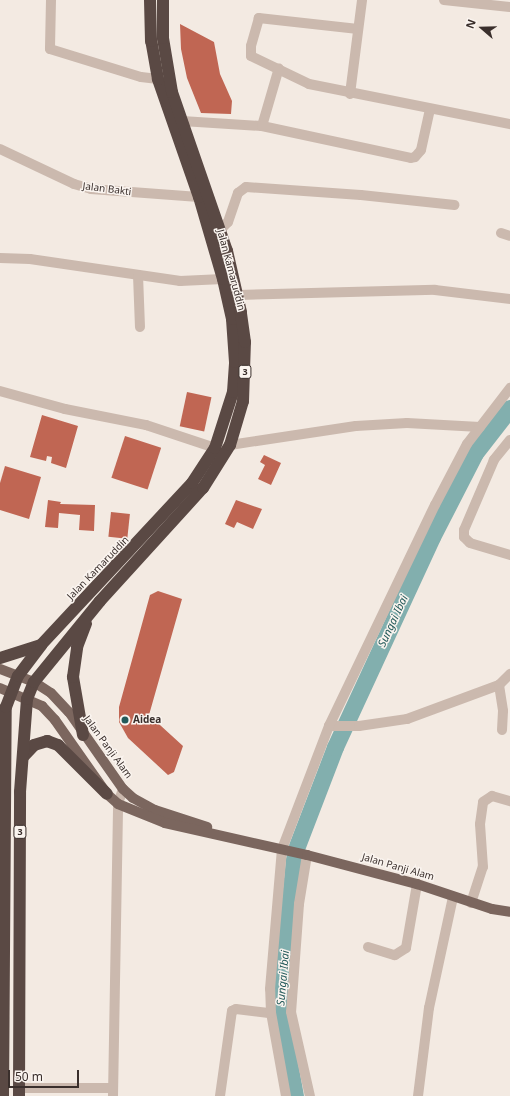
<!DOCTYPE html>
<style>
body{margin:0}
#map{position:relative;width:510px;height:1096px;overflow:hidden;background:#f3eae2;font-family:"Noto Sans",sans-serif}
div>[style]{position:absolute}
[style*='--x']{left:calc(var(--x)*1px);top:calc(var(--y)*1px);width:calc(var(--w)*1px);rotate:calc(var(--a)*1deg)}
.river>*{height:17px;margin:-8.5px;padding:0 8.5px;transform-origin:8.5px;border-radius:8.5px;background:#82afae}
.building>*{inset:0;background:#c06653;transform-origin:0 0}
.minor>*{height:10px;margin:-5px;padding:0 5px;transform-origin:5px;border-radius:5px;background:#cbb9ae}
.major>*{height:10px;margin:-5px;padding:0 5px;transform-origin:5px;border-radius:5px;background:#7b665e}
.highway>*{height:12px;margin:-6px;padding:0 6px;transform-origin:6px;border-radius:6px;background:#5a4944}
.dots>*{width:11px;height:11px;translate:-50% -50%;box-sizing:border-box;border:2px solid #faf4ef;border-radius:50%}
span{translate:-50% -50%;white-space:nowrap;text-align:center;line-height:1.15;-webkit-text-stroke:3px #faf4ef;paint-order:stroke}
.shield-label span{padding:1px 3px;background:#faf4ef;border:1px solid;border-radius:3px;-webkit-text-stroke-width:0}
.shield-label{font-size:9px;color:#3a2f2c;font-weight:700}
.street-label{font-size:10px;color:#3a2f2c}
.poi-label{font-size:10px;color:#3a2f2c;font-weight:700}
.left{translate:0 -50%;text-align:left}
.water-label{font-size:11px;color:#235a5a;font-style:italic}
.north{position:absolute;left:462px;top:8px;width:40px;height:40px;-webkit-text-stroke:3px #faf4ef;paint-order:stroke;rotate:290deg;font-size:11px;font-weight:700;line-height:16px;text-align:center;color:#3a2f2c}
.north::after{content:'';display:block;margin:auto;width:14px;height:18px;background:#3a2f2c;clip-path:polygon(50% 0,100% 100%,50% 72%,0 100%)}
.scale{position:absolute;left:8px;top:1070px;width:71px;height:18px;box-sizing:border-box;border:2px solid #3a2f2c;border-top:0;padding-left:5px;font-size:12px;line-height:14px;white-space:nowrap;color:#3a2f2c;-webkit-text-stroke:3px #faf4ef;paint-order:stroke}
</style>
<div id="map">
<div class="river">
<i style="--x:297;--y:846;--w:106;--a:-69"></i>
<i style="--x:335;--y:747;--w:231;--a:-65.2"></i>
<i style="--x:432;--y:537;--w:94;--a:-62.9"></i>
<i style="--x:475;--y:453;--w:57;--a:-52.1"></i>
<i style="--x:294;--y:859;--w:149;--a:95.8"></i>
<i style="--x:279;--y:1007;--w:90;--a:79.8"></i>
</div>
<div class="building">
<i style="clip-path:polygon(180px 24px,214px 42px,220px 74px,232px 101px,231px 114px,201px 113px,187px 78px,181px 49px)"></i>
<i style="left:187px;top:392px;width:25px;height:35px;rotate:12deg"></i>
<i style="clip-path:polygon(42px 415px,78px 426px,66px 468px,51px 463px,52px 457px,47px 456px,46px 461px,30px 457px)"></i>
<i style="left:125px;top:436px;width:38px;height:44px;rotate:18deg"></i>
<i style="clip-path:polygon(264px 455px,281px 463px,271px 485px,258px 479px,265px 465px,260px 462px)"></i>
<i style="clip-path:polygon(5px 466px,41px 477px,29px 519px,0 510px,0 483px)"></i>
<i style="clip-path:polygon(48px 500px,61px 502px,60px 504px,95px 505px,94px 531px,79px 530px,80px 515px,59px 513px,58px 528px,45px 527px)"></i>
<i style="clip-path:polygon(236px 500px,262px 509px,253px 529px,237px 522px,234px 528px,225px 524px)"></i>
<i style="left:111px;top:512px;width:19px;height:25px;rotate:6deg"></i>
<i style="clip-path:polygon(158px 591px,182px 599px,149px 715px,183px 746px,174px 772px,168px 775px,128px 738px,119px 722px,119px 707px,150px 595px)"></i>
</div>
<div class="minor">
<i style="--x:51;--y:0;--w:49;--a:91.2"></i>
<i style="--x:50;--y:49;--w:95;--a:17.1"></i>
<i style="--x:141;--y:77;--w:17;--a:7"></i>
<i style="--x:444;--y:0;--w:66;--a:6.1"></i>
<i style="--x:358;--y:29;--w:100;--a:-173.7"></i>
<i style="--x:259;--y:18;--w:29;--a:106"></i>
<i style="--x:251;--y:46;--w:10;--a:90"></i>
<i style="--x:251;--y:56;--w:64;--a:25.8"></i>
<i style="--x:309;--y:84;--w:205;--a:11.3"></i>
<i style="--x:350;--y:94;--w:95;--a:-82.7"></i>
<i style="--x:182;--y:121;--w:80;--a:3.6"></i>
<i style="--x:262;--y:126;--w:60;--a:-73.7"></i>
<i style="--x:262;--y:126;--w:152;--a:12.1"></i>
<i style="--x:411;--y:158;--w:4;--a:-14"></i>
<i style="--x:415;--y:157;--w:9;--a:-49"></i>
<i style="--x:421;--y:150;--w:42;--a:-77.6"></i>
<i style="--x:0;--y:149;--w:82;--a:25.3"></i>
<i style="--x:74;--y:184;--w:18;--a:16"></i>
<i style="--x:91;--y:189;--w:108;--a:4.2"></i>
<i style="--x:220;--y:230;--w:11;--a:-45"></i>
<i style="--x:228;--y:222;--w:31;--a:-71"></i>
<i style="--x:238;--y:193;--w:10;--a:-37"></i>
<i style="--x:246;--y:187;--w:115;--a:4"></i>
<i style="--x:361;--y:195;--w:94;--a:6.1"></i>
<i style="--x:501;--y:233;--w:9;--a:18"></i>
<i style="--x:0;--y:258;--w:30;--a:2"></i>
<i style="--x:30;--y:259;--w:152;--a:8.3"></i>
<i style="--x:180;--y:281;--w:43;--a:-2.7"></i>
<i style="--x:138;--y:275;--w:52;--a:87.8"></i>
<i style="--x:238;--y:295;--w:197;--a:-1.5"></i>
<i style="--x:435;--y:290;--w:76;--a:6.8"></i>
<i style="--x:0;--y:391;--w:67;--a:15.5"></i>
<i style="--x:65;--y:409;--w:83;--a:11.2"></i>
<i style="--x:146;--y:425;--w:73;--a:18.4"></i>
<i style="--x:510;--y:440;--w:26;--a:129"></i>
<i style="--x:494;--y:460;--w:76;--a:113.2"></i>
<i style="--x:464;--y:530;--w:7;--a:90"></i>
<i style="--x:464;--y:537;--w:8;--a:45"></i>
<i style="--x:470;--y:543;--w:42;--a:16.7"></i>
<i style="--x:230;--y:445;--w:127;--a:-8.6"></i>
<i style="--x:356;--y:426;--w:51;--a:-3.4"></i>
<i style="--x:407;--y:423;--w:73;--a:3.1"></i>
<i style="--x:499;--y:685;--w:26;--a:81"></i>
<i style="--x:503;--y:711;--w:19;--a:93"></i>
<i style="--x:329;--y:726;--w:30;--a:0"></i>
<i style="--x:359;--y:726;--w:49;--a:-8.3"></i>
<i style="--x:407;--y:719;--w:98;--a:-20.3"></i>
<i style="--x:499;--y:685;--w:16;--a:-45"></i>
<i style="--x:307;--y:855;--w:50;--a:99.3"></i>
<i style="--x:299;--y:904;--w:108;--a:94.2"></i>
<i style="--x:291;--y:1012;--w:86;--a:77.3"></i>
<i style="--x:471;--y:903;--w:38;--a:-72"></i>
<i style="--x:483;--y:867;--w:43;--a:-94"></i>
<i style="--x:480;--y:824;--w:22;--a:-82"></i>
<i style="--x:483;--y:802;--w:11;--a:-34"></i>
<i style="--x:492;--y:796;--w:19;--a:16"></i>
<i style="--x:368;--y:947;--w:28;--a:17"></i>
<i style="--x:395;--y:955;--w:13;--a:-32"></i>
<i style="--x:406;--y:948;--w:65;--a:-80.2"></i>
<i style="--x:19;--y:1088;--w:94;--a:0"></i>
<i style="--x:113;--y:1096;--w:292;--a:-89"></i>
<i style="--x:118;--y:804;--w:16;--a:-72"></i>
<i style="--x:220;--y:1096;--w:86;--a:-82"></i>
<i style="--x:232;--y:1011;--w:4;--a:-27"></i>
<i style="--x:236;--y:1009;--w:35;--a:7"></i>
<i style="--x:286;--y:1096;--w:84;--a:-100.2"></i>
<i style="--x:271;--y:1013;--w:24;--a:-92"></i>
<i style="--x:270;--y:989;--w:141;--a:-85.1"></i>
<i style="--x:282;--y:849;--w:132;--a:-69.1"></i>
<i style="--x:329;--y:726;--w:245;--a:-64.4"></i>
<i style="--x:435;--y:505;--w:69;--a:-62.3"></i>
<i style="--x:467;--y:444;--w:71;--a:-52.5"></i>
<i style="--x:418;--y:1096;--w:89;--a:-82.9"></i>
<i style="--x:429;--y:1008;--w:114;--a:-77.8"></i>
</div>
<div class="major">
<i style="--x:0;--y:669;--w:36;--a:21"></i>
<i style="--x:34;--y:682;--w:20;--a:33"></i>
<i style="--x:51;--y:693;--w:26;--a:47"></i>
<i style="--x:69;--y:712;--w:94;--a:55"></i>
<i style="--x:123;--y:789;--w:13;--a:42"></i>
<i style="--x:133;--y:798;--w:25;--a:29"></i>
<i style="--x:155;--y:810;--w:55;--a:18.1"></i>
<i style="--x:0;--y:688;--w:46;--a:23.2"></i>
<i style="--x:42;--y:706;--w:19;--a:47"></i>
<i style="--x:55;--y:720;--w:90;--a:54.9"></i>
<i style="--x:107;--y:794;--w:15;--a:42"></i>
<i style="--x:118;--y:804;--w:51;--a:22"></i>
<i style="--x:165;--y:823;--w:146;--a:12.7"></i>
<i style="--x:307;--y:855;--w:114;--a:14.8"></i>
<i style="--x:417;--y:884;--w:79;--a:18.4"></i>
<i style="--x:492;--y:909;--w:18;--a:9"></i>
</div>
<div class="highway">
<i style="--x:0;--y:658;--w:43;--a:-17.6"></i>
<i style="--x:83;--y:735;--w:59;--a:-99.8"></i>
<i style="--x:73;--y:677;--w:30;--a:-82"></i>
<i style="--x:77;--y:647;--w:25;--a:-69"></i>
<i style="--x:23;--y:757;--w:16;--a:-47"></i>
<i style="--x:34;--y:745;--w:14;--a:-17"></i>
<i style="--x:47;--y:741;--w:12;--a:20"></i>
<i style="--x:58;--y:745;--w:69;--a:45"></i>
<i style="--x:3;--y:1096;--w:389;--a:-89.6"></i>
<i style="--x:6;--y:707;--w:33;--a:-69"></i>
<i style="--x:18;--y:676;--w:39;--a:-53"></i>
<i style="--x:41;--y:645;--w:221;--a:-47"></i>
<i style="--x:192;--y:483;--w:42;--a:-56.7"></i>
<i style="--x:215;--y:448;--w:59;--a:-72.2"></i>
<i style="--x:233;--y:392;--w:30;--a:-86"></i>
<i style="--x:235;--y:362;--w:43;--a:-94"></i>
<i style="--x:232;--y:319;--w:41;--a:-102.7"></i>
<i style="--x:223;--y:279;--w:85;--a:-106.3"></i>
<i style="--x:199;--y:197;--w:125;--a:-109.2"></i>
<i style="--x:158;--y:79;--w:39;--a:-100"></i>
<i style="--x:151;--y:41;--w:41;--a:-91.4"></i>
<i style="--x:19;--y:1096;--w:304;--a:-89.8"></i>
<i style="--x:20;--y:792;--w:93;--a:-85.7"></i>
<i style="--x:27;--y:699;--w:18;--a:-68"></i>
<i style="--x:34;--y:682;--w:104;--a:-50.8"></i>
<i style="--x:100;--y:601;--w:153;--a:-47.7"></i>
<i style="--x:203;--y:488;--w:51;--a:-57.9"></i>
<i style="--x:230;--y:445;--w:46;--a:-73.5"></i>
<i style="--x:243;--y:401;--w:59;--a:-88.1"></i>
<i style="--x:245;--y:342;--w:30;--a:-98"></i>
<i style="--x:241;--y:312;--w:63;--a:-102.9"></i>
<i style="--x:227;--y:251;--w:168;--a:-109.1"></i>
<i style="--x:172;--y:92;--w:55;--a:-99.5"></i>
<i style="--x:163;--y:38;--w:38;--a:-90"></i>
</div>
<div class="dots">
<i style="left:125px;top:720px;background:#235a5a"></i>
</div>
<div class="shield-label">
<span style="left:245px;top:372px">3</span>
<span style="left:20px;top:832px">3</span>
</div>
<div class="street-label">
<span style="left:107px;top:189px;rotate:7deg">Jalan Bakti</span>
<span style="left:231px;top:270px;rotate:75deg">Jalan Kamaruddin</span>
<span style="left:98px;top:568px;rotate:-46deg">Jalan Kamaruddin</span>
<span style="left:108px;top:747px;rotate:54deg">Jalan Panji Alam</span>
<span style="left:398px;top:867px;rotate:16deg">Jalan Panji Alam</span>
</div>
<div class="poi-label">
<span class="left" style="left:133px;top:720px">Aidea</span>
</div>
<div class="water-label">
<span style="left:393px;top:621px;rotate:-65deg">Sungai Ibai</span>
<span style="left:283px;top:978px;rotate:-85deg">Sungai Ibai</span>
</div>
<div class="north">N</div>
<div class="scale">50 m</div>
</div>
